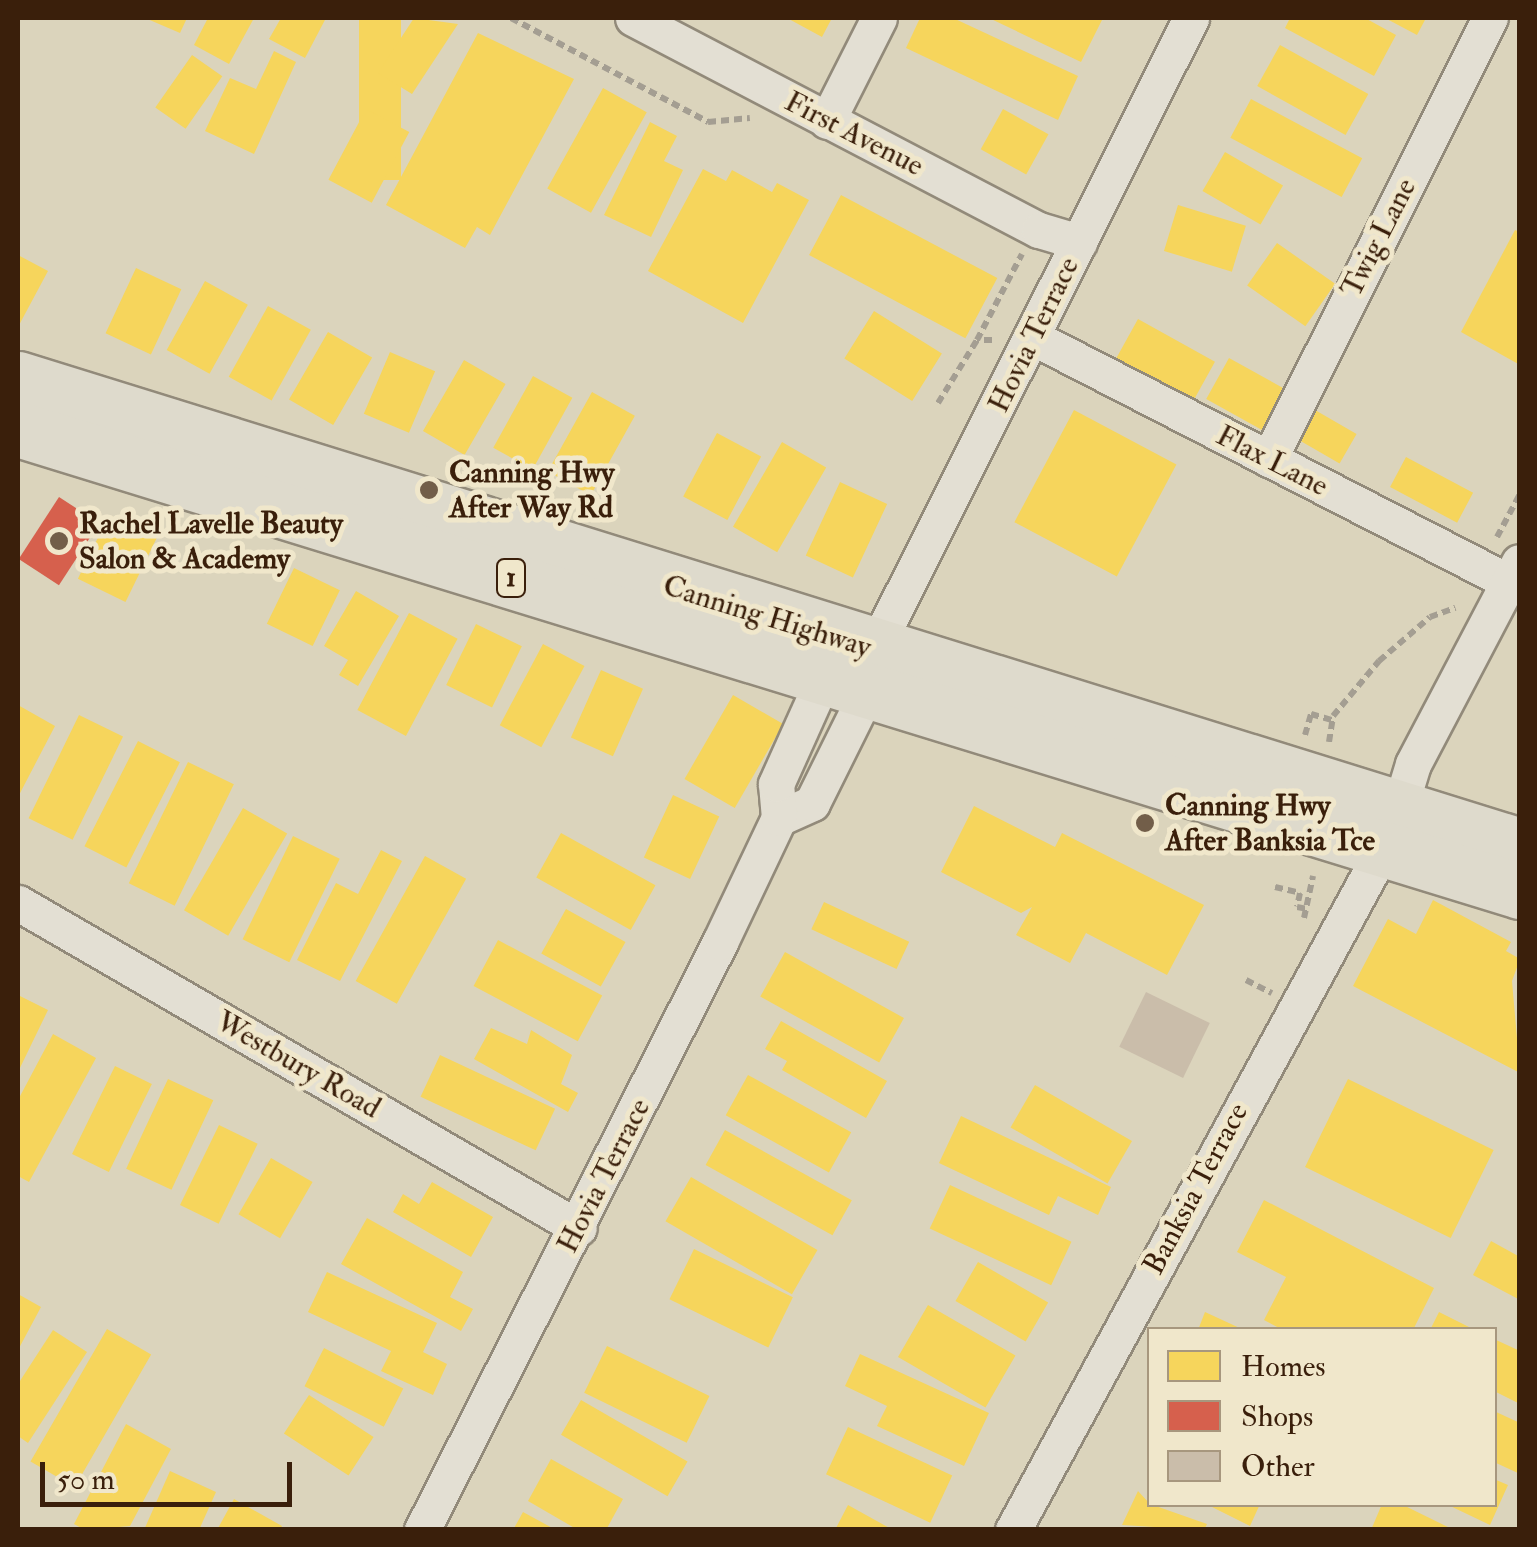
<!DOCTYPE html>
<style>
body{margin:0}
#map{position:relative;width:1537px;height:1547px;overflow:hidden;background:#dbd4bc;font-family:"IM FELL Double Pica",serif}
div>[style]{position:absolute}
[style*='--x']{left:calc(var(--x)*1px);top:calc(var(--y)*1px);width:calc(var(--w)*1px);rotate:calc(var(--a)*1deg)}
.homes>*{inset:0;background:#f6d55c;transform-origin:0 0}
.shops>*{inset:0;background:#d6604d;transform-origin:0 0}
.building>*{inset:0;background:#cabdaa;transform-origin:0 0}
.path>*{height:6px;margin-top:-3px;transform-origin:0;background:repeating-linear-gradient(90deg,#a49e92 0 8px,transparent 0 13px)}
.roads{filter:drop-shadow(2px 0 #928a7a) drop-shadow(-2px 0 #928a7a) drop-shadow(0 2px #928a7a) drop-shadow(0 -2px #928a7a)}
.street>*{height:35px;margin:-17.5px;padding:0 17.5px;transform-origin:17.5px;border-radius:17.5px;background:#e3dfd3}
.highway>*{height:55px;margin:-27.5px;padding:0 27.5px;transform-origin:27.5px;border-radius:27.5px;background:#dedacc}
.dots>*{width:28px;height:28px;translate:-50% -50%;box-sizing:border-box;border:5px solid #f0e7cb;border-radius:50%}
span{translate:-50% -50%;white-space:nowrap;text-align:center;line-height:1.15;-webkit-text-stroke:10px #f0e7cb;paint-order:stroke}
.shield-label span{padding:2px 8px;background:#f0e7cb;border:2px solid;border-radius:8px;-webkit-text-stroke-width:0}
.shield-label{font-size:28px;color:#3a1f0b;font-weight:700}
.street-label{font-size:30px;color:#3a1f0b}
.poi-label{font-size:30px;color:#3a1f0b;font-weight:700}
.left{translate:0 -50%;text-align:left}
.frame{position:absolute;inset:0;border:20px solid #3a1f0b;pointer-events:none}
.legend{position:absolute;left:1147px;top:1327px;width:350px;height:180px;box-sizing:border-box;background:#f0e7cb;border:2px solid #a7977e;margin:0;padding:12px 18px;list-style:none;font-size:30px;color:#3a1f0b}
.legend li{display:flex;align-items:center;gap:20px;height:50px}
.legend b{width:50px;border:2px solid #a7977e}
.scale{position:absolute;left:40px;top:1462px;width:252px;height:45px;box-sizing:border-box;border:5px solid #3a1f0b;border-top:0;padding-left:12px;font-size:30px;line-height:35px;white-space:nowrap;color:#3a1f0b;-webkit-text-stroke:8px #f0e7cb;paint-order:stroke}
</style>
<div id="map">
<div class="homes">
<i style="clip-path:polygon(145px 18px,187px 18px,180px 33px)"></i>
<i style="clip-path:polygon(208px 18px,254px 18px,229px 64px,194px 45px)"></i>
<i style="clip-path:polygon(281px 18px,326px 18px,305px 58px,269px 39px)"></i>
<i style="left:359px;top:18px;width:42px;height:162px"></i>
<i style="clip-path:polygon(414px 18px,458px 24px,412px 94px,378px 73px)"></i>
<i style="clip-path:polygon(787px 18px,832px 18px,822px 37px)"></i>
<i style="clip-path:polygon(920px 18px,953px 18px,1078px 76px,1058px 120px,906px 48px)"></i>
<i style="clip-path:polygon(989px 18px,1103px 18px,1081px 62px)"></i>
<i style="clip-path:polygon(1290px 18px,1365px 18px,1396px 35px,1374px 76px,1285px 28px)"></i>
<i style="clip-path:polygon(1385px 18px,1426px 18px,1417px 35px)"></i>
<i style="clip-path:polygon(478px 33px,574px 79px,490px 235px,477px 227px,465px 248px,386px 205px)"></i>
<i style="left:1280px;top:45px;width:101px;height:47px;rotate:29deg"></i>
<i style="clip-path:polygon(274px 51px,296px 62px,254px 154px,205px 131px,230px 78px,256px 89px)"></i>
<i style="left:192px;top:55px;width:37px;height:64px;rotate:35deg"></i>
<i style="left:603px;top:88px;width:50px;height:115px;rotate:29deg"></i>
<i style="left:1251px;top:99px;width:126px;height:44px;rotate:28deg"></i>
<i style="left:366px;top:109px;width:49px;height:80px;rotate:28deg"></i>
<i style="left:1003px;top:109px;width:52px;height:46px;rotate:29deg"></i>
<i style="clip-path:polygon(650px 122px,677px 136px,664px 161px,683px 170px,651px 237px,604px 215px)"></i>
<i style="left:1225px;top:152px;width:67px;height:45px;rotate:30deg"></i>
<i style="clip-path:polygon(703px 169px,726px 181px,732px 170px,772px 192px,777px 183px,809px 200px,743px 323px,648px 271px)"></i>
<i style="left:841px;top:195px;width:177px;height:68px;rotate:28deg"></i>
<i style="left:1178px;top:205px;width:71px;height:48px;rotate:17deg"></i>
<i style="clip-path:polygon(1515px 230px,1520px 232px,1520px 365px,1461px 332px)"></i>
<i style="left:1277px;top:243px;width:71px;height:52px;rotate:35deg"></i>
<i style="clip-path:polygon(18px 255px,48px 271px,18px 327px)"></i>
<i style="left:136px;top:268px;width:50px;height:72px;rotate:25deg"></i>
<i style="left:205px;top:281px;width:49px;height:79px;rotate:29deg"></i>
<i style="left:268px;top:306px;width:49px;height:81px;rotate:29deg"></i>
<i style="left:874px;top:311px;width:80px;height:56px;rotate:32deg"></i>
<i style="left:1138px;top:319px;width:88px;height:48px;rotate:29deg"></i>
<i style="left:328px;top:332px;width:51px;height:78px;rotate:30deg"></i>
<i style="left:390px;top:352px;width:49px;height:67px;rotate:23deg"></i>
<i style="left:1229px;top:358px;width:71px;height:47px;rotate:29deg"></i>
<i style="left:464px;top:360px;width:48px;height:82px;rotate:30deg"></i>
<i style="left:533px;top:376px;width:45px;height:82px;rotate:29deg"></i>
<i style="left:592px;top:392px;width:49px;height:91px;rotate:29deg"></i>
<i style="left:1074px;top:410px;width:116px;height:127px;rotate:28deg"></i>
<i style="left:1315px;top:410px;width:48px;height:34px;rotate:30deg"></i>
<i style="left:717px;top:433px;width:50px;height:72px;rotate:28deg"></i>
<i style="left:782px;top:442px;width:51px;height:98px;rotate:30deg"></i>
<i style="left:1406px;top:457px;width:76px;height:34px;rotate:28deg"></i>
<i style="left:840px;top:482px;width:52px;height:81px;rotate:25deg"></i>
<i style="left:109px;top:515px;width:53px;height:71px;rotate:26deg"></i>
<i style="left:294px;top:568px;width:51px;height:62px;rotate:26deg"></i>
<i style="clip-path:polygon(356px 591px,399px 616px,358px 686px,339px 675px,348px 660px,324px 646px)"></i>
<i style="left:409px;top:613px;width:55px;height:110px;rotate:28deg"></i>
<i style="left:476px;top:624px;width:51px;height:68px;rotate:26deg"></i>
<i style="left:543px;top:644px;width:47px;height:92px;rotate:28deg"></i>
<i style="left:601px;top:670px;width:46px;height:74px;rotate:24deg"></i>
<i style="left:733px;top:695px;width:58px;height:97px;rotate:30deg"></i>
<i style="clip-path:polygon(18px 705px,55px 726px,18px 797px)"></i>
<i style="left:79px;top:715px;width:49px;height:115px;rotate:26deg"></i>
<i style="left:138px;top:741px;width:47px;height:118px;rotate:27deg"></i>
<i style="left:188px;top:762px;width:51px;height:135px;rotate:26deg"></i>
<i style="left:673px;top:795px;width:51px;height:69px;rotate:25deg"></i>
<i style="clip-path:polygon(974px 806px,1055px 847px,1062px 833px,1204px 905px,1167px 975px,1086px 933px,1070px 963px,1016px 935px,1032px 907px,1021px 913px,941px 872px)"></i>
<i style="left:243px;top:808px;width:51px;height:118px;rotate:30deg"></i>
<i style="left:561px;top:833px;width:108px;height:51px;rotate:29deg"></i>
<i style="left:293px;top:836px;width:52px;height:115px;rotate:26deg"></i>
<i style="clip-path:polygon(381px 850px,402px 861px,340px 981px,297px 960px,336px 883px,358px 894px)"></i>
<i style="left:425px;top:856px;width:47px;height:143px;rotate:29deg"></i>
<i style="clip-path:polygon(1433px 900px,1511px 942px,1506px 951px,1520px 959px,1512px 981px,1520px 1073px,1353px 986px,1388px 919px,1416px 934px)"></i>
<i style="left:824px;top:902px;width:94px;height:30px;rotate:25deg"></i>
<i style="left:566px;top:909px;width:68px;height:51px;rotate:29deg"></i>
<i style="left:498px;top:940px;width:118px;height:52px;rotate:28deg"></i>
<i style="left:785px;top:952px;width:136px;height:51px;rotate:29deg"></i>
<i style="clip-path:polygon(18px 995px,48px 1010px,18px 1072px)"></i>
<i style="clip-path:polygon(781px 1021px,887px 1081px,866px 1118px,782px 1070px,787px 1061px,765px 1049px)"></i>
<i style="clip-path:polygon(491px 1028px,527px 1044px,531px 1030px,572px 1055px,561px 1084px,578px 1093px,568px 1112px,474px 1059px)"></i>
<i style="clip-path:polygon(53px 1034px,96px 1058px,29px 1182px,18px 1176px,18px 1100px)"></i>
<i style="left:440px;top:1055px;width:127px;height:46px;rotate:25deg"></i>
<i style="left:115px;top:1066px;width:41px;height:98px;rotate:26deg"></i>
<i style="left:748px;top:1075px;width:118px;height:46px;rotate:29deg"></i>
<i style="left:168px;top:1079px;width:50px;height:99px;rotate:25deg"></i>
<i style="left:1348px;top:1079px;width:162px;height:98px;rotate:26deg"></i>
<i style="left:1035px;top:1085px;width:112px;height:49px;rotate:30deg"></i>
<i style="clip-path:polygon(961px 1116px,1111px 1187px,1098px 1215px,1058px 1196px,1049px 1215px,939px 1163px)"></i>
<i style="left:219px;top:1125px;width:43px;height:89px;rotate:26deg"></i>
<i style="left:725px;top:1130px;width:145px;height:40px;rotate:29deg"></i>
<i style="left:271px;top:1158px;width:48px;height:65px;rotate:30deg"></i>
<i style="left:691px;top:1177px;width:146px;height:51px;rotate:30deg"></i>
<i style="clip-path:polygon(432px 1182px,493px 1217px,471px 1257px,393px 1212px,403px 1194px,419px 1204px)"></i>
<i style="left:950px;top:1185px;width:134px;height:48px;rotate:25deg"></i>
<i style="clip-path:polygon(1264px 1200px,1434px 1288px,1413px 1330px,1283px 1330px,1264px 1320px,1286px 1277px,1237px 1252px)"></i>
<i style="clip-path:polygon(367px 1218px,463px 1272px,450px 1297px,473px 1309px,461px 1331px,341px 1264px)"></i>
<i style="clip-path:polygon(1491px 1241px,1520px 1257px,1520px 1300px,1473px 1275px)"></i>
<i style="left:694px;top:1249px;width:110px;height:56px;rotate:26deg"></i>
<i style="left:978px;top:1262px;width:81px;height:45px;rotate:30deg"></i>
<i style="clip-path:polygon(327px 1272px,437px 1323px,423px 1352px,447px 1364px,433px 1395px,381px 1371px,391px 1351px,308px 1312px)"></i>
<i style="clip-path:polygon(18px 1294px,41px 1307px,18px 1350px)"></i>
<i style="left:928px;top:1305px;width:101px;height:60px;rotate:30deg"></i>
<i style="clip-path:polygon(1205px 1312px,1244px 1330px,1198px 1330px)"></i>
<i style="clip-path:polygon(1439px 1312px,1475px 1330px,1430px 1330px)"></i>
<i style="left:107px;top:1329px;width:51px;height:153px;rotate:30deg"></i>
<i style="clip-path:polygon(53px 1330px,87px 1352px,28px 1443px,18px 1436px,18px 1384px)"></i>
<i style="clip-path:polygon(1494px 1339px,1520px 1351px,1520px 1404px,1494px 1391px)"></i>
<i style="left:607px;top:1346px;width:114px;height:52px;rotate:26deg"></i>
<i style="left:324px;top:1348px;width:89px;height:43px;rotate:27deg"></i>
<i style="clip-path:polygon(860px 1354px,989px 1413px,964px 1466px,877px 1426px,887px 1406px,845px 1386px)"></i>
<i style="left:309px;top:1395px;width:77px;height:46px;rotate:33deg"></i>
<i style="left:581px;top:1400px;width:123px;height:40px;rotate:30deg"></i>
<i style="clip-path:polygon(1494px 1411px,1520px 1423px,1520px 1474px,1494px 1462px)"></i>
<i style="clip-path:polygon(126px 1424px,171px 1449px,130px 1526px,85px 1530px,74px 1524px)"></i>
<i style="left:848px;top:1427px;width:115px;height:52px;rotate:25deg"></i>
<i style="clip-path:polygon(551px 1459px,623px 1499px,606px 1530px,578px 1530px,528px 1501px)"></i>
<i style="clip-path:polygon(170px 1471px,216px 1492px,199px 1530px,144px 1530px)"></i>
<i style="clip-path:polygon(1494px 1479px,1508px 1485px,1490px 1525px,1446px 1504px,1494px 1504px)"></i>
<i style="clip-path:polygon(1138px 1491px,1150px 1504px,1207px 1524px,1204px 1530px,1122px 1525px)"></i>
<i style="clip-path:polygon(234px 1499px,282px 1526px,280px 1530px,217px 1530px)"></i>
<i style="clip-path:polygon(1206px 1504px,1260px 1504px,1250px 1526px)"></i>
<i style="clip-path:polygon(1382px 1504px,1401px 1504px,1454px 1530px,1371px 1530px)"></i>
<i style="clip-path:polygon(848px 1505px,893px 1530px,835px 1530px)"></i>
<i style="clip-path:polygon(523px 1512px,556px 1530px,513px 1530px)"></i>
</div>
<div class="shops">
<i style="left:59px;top:497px;width:48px;height:74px;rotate:33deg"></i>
</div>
<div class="building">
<i style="left:1146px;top:992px;width:71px;height:61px;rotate:26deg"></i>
</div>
<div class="path">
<i style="--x:511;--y:18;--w:223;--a:27.8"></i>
<i style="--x:708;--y:122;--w:42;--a:-5.4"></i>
<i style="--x:992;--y:340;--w:15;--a:180"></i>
<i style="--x:977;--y:340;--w:97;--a:-62.4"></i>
<i style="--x:938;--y:403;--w:74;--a:-58.2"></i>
<i style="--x:1497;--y:537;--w:49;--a:-61.9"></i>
<i style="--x:1305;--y:735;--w:22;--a:-74"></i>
<i style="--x:1311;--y:714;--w:22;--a:16"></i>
<i style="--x:1329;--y:742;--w:26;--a:-81"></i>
<i style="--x:1333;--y:716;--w:72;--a:-50.1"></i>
<i style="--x:1379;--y:661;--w:67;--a:-40.8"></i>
<i style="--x:1430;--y:617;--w:27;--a:-20"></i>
<i style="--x:1275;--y:887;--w:26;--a:13"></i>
<i style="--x:1300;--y:893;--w:14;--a:102"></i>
<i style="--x:1297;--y:907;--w:10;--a:11"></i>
<i style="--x:1304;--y:918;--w:43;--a:-77.9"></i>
<i style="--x:1246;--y:980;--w:29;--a:27"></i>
</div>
<div class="roads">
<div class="street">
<i style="--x:633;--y:18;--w:458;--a:27.6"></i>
<i style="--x:1039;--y:230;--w:42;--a:16.7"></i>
<i style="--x:827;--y:121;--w:115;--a:-63.2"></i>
<i style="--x:1036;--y:339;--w:532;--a:27.19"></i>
<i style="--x:1269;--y:459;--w:493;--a:-63.4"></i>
<i style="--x:874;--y:650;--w:707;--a:-63.36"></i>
<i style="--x:1399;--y:810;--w:48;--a:-73.1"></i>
<i style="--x:1413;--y:764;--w:228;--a:-62.3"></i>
<i style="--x:779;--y:818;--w:36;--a:-24"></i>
<i style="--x:812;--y:803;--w:126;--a:-63.6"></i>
<i style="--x:18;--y:903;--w:648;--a:30.08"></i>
<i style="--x:422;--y:1530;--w:659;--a:-63.12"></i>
<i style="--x:720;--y:942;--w:137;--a:-64.6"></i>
<i style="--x:779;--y:818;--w:34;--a:-95"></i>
<i style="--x:776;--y:784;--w:117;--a:-65.8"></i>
<i style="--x:1013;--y:1530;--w:773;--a:-61.48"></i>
</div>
<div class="highway">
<i style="--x:18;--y:379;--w:1573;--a:17.27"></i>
<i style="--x:18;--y:429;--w:1571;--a:17.1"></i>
</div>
</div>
<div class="dots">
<i style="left:429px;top:490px;background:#725e49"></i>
<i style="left:59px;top:541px;background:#725e49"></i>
<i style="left:1145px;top:823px;background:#725e49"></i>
</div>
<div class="shield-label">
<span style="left:511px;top:578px">1</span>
</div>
<div class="street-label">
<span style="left:854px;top:134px;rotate:27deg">First Avenue</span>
<span style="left:1379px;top:238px;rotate:-63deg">Twig Lane</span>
<span style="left:1034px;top:335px;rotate:-64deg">Hovia Terrace</span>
<span style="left:1272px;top:461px;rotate:27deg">Flax Lane</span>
<span style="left:767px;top:617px;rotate:17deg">Canning Highway</span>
<span style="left:298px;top:1065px;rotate:30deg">Westbury Road</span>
<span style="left:604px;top:1176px;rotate:-63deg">Hovia Terrace</span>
<span style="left:1196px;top:1189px;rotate:-62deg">Banksia Terrace</span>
</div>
<div class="poi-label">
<span class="left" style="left:449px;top:490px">Canning Hwy<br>After Way Rd</span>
<span class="left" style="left:79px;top:541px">Rachel Lavelle Beauty<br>Salon &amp; Academy</span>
<span class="left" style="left:1165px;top:823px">Canning Hwy<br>After Banksia Tce</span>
</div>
<div class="frame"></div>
<ul class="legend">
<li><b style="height:28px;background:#f6d55c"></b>Homes</li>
<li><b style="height:28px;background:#d6604d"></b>Shops</li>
<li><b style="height:28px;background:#cabdaa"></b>Other</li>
</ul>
<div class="scale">50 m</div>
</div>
